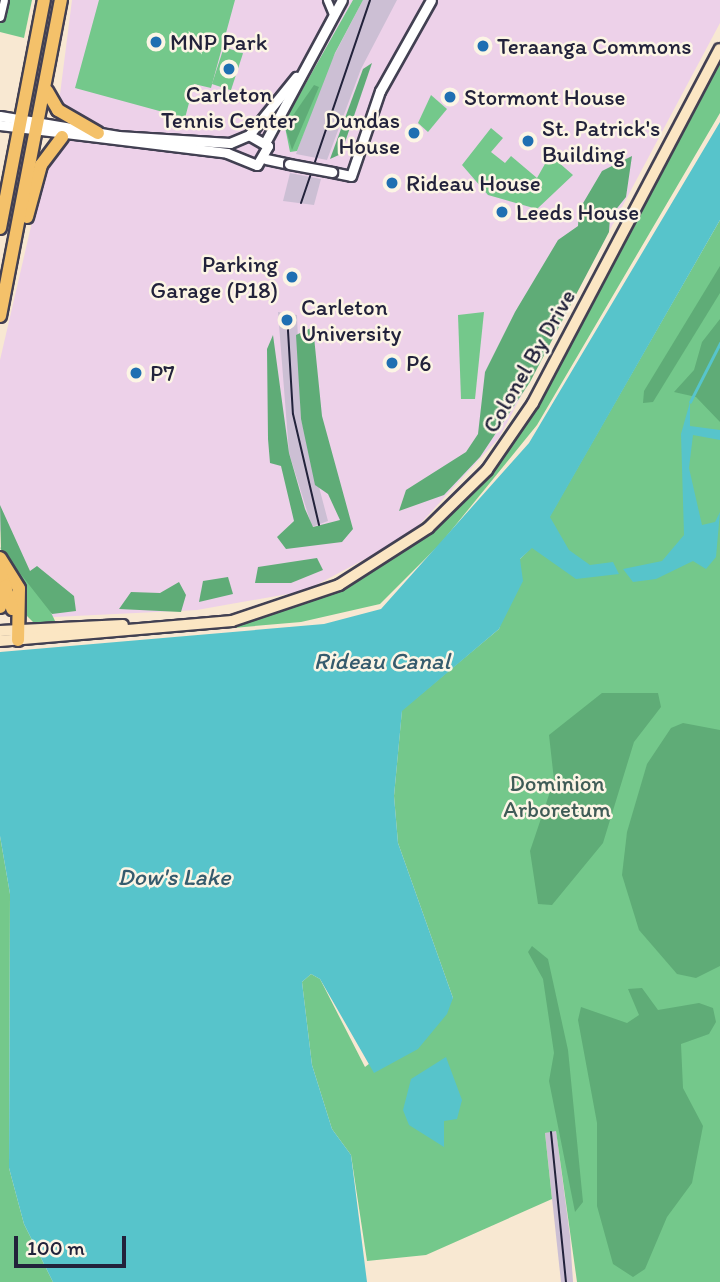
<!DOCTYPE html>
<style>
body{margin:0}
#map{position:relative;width:720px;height:1282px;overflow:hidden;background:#f8e8d2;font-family:Itim,sans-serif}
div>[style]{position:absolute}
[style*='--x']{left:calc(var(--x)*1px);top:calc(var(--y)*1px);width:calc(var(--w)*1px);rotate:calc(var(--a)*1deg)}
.built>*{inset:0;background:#edd1e9}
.industrial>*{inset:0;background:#ccbfd4}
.green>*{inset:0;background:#74c88b;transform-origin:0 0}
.forest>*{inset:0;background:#5fac77}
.water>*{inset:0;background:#57c4cb}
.stream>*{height:2.5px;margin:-1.25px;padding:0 1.25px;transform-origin:1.25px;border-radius:1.25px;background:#57c4cb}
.roads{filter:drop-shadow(2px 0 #424052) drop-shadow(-2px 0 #424052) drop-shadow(0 2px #424052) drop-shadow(0 -2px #424052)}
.minor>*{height:7px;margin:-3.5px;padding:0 3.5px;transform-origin:3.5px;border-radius:3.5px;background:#fff}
.tertiary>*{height:9px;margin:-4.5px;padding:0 4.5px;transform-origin:4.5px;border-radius:4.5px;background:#fff}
.secondary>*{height:10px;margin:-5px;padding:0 5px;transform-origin:5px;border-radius:5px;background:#fbe6c3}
.primary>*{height:12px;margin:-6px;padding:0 6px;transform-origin:6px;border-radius:6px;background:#f4c16a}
.tram>*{height:2px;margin:-1px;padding:0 1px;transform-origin:1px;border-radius:1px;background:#22223b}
.bridges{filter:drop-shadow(2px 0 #424052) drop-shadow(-2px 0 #424052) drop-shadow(0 2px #424052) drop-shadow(0 -2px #424052)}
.tertiary-bridge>*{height:9px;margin:-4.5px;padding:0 4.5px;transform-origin:4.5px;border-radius:4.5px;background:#fff}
.dots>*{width:19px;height:19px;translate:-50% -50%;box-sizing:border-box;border:4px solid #fcf5e5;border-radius:50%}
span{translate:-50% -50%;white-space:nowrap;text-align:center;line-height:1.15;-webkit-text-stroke:5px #fcf5e5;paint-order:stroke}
.poi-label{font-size:23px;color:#22223b}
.left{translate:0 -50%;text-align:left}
.right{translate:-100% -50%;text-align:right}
.street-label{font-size:23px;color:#22223b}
.park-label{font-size:23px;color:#3f5c57}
.water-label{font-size:24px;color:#355b6d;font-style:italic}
.scale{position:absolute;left:14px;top:1236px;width:112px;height:32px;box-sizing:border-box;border:4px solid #22223b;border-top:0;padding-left:9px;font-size:21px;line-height:24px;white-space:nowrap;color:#22223b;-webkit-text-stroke:5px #fcf5e5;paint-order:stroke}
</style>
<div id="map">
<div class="built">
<i style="clip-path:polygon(72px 0,720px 0,720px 23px,499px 438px,410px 535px,305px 591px,197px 610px,34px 618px,0 530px,0 360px,58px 110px)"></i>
</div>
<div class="industrial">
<i style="clip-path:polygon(363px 0,397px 0,361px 69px,327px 160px,296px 154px,326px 71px)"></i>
<i style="clip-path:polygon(290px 173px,321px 179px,314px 205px,283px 201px)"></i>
<i style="clip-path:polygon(278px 312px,297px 315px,301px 419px,328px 521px,312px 527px,289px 453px)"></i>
<i style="clip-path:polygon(556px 1130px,570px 1236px,573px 1282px,561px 1282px,545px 1133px)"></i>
</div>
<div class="green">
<i style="clip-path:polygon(0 0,32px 0,24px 38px,0 32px)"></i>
<i style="clip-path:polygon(99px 0,235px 0,211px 88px,194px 84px,185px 118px,75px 88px)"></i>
<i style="clip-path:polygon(353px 0,363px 0,335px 53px,297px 151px,290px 152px,284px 122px)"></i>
<i style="left:224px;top:47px;width:20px;height:39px;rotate:18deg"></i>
<i style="clip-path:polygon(720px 59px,720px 113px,537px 425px,441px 543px,380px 604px,301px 622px,0 648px,270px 615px,348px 586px,434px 530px,490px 474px,530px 417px)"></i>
<i style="clip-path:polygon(431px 95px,447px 109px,428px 132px,418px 123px)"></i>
<i style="clip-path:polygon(491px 128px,503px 138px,491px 152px,505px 163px,511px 156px,537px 178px,550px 155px,573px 175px,537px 209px,488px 195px,462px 165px)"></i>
<i style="clip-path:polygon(720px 220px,720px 1282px,577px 1282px,556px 1131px,545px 1133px,552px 1199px,426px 1255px,367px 1261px,351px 1155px,332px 1129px,312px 1065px,302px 982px,311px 974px,320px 979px,365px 1067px,453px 998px,398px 843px,394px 796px,402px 710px,499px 629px,520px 559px,532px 547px)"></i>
<i style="clip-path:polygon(484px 312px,475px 399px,461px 399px,458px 315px)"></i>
<i style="clip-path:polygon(0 547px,44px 598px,56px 623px,33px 622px,26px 615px)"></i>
<i style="clip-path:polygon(0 836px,10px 894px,9px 1168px,24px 1224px,53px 1282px,0 1282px)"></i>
</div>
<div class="forest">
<i style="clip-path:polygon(372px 63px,341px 154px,330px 159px,363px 69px)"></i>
<i style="clip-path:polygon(314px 85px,319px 87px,292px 150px,285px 127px)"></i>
<i style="clip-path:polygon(632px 156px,626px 197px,610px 217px,609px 232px,530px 382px,480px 457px,444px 495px,399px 511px,406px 490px,466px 452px,478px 434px,485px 372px,515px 312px,558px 240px,578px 226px,579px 210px,602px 171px)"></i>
<i style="clip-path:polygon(720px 266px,720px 293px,653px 402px,643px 403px,644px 391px)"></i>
<i style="clip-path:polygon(720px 319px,720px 422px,696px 397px,674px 392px,694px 370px,702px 342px)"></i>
<i style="clip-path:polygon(313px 327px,322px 416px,353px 529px,342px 542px,286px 549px,277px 537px,294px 521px,281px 466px,270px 463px,268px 439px,267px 349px,273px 335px,289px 453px,305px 509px,313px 527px,340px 520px,328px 494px,315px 485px,301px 419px,296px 335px)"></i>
<i style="clip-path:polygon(0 505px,30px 571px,37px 566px,74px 596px,76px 611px,52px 614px,1px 549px)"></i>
<i style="clip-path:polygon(317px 558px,323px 570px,291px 583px,255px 583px,258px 567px)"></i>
<i style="clip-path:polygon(228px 577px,233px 594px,199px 602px,203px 581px)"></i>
<i style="clip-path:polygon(179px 582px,186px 595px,181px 612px,119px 609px,131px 592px,160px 593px)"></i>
<i style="clip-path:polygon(602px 693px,658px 693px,661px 707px,634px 742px,603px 843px,552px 905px,538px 904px,530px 851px,554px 780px,549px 735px)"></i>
<i style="clip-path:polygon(683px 723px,720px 730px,720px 966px,696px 978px,677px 974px,639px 930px,622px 875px,627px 832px,647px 764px,671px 728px)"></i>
<i style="clip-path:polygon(532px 946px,548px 959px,568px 1050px,583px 1202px,575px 1212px,549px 1081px,554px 1053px,543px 979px,528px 952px)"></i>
<i style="clip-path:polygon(642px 988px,658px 1010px,699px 1003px,713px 1008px,716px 1022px,709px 1034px,681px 1044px,683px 1088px,703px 1126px,692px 1183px,667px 1217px,645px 1269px,633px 1277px,613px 1264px,597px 1206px,597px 1123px,578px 1020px,581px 1007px,627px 1023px,639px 1015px,628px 989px)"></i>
</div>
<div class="water">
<i style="clip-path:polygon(720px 122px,720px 220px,550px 517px,569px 550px,590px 565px,613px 562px,619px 574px,576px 579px,532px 548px,520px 559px,523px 581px,499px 629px,402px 711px,394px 796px,398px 843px,453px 998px,447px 1014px,418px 1049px,374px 1073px,320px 979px,311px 974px,302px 982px,312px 1065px,332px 1129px,351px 1155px,367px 1282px,53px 1282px,24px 1224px,9px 1168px,10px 894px,0 836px,0 652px,324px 624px,381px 609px,529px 443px)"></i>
<i style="clip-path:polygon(690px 402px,690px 426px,720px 430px,720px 440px,693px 435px,689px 468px,702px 525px,715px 522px,720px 512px,716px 557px,706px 569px,693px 561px,656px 579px,633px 582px,623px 569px,662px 561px,684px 535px,681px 434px)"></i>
<i style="clip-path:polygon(446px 1057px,462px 1100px,457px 1119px,444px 1121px,444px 1147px,409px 1125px,403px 1110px,411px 1079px)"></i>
</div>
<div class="stream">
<i style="--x:690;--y:402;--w:66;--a:-63"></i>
</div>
<div class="roads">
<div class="minor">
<i style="--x:327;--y:0;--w:15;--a:67"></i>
<i style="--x:0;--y:17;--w:17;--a:-77"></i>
</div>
<div class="tertiary">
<i style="--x:0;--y:116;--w:120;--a:9.6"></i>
<i style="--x:118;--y:136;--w:112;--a:3.6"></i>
<i style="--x:230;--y:143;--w:21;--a:-23"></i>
<i style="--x:249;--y:135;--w:75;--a:-51"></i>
<i style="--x:0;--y:125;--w:229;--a:7"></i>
<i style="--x:227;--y:153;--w:32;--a:22"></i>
<i style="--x:257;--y:165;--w:22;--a:-60"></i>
<i style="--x:268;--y:146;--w:22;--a:-150"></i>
<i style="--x:266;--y:141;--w:160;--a:-61.7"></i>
<i style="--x:266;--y:159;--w:24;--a:12"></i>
<i style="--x:332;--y:172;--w:19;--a:12"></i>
<i style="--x:351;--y:176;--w:90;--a:-71.2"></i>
<i style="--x:380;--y:91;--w:104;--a:-60.7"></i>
</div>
<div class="secondary">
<i style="--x:0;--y:631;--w:123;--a:-2.8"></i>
<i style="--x:0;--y:641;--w:233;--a:-4.9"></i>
<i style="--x:232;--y:621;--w:113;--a:-18.6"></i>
<i style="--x:339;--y:585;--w:106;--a:-32.6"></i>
<i style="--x:428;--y:528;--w:83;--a:-44.5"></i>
<i style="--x:487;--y:470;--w:81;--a:-55.5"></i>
<i style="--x:533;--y:403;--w:400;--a:-62.2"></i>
</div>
<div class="primary">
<i style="--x:47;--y:91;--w:22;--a:60"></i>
<i style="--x:58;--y:110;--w:46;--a:29.9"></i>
<i style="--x:27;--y:217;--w:54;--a:-74.9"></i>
<i style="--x:41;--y:165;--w:35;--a:-53"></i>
<i style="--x:0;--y:228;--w:232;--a:-79.1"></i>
<i style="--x:0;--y:316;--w:322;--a:-79.1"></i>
<i style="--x:0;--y:558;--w:36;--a:58"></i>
<i style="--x:19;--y:589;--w:51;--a:91.1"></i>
<i style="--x:0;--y:571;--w:40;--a:72"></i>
<i style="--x:0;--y:607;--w:22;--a:-74"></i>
</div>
</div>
<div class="tram">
<i style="--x:301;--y:203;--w:214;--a:-71.2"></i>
<i style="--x:287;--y:314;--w:100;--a:86.6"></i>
<i style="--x:293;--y:414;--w:114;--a:76.8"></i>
<i style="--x:551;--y:1132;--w:151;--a:84.3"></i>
</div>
<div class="bridges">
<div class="tertiary-bridge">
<i style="--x:289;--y:164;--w:44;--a:10.5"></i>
</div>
</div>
<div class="dots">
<i style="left:156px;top:42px;background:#1f6fb2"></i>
<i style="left:483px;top:46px;background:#1f6fb2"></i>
<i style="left:229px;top:69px;background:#1f6fb2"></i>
<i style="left:450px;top:97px;background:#1f6fb2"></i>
<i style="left:414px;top:133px;background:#1f6fb2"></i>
<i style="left:528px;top:141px;background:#1f6fb2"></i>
<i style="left:392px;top:183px;background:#1f6fb2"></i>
<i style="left:502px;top:212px;background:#1f6fb2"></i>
<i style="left:292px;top:277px;background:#1f6fb2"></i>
<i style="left:287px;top:320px;background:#1f6fb2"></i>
<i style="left:392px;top:363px;background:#1f6fb2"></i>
<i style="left:136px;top:373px;background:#1f6fb2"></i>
</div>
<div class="poi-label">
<span class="left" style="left:170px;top:42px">MNP Park</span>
<span class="left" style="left:497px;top:46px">Teraanga Commons</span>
<span style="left:229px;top:107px">Carleton<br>Tennis Center</span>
<span class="left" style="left:464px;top:97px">Stormont House</span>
<span class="right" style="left:400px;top:133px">Dundas<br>House</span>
<span class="left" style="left:542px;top:141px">St. Patrick's<br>Building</span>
<span class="left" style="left:406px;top:183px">Rideau House</span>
<span class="left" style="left:516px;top:212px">Leeds House</span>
<span class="right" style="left:278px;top:277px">Parking<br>Garage (P18)</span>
<span class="left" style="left:301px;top:320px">Carleton<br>University</span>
<span class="left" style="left:406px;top:363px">P6</span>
<span class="left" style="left:150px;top:373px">P7</span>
</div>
<div class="street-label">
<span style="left:529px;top:361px;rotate:-60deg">Colonel By Drive</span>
</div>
<div class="park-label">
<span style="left:557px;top:796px">Dominion<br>Arboretum</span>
</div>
<div class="water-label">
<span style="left:382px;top:661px">Rideau Canal</span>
<span style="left:174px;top:877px">Dow's Lake</span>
</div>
<div class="scale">100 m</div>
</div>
